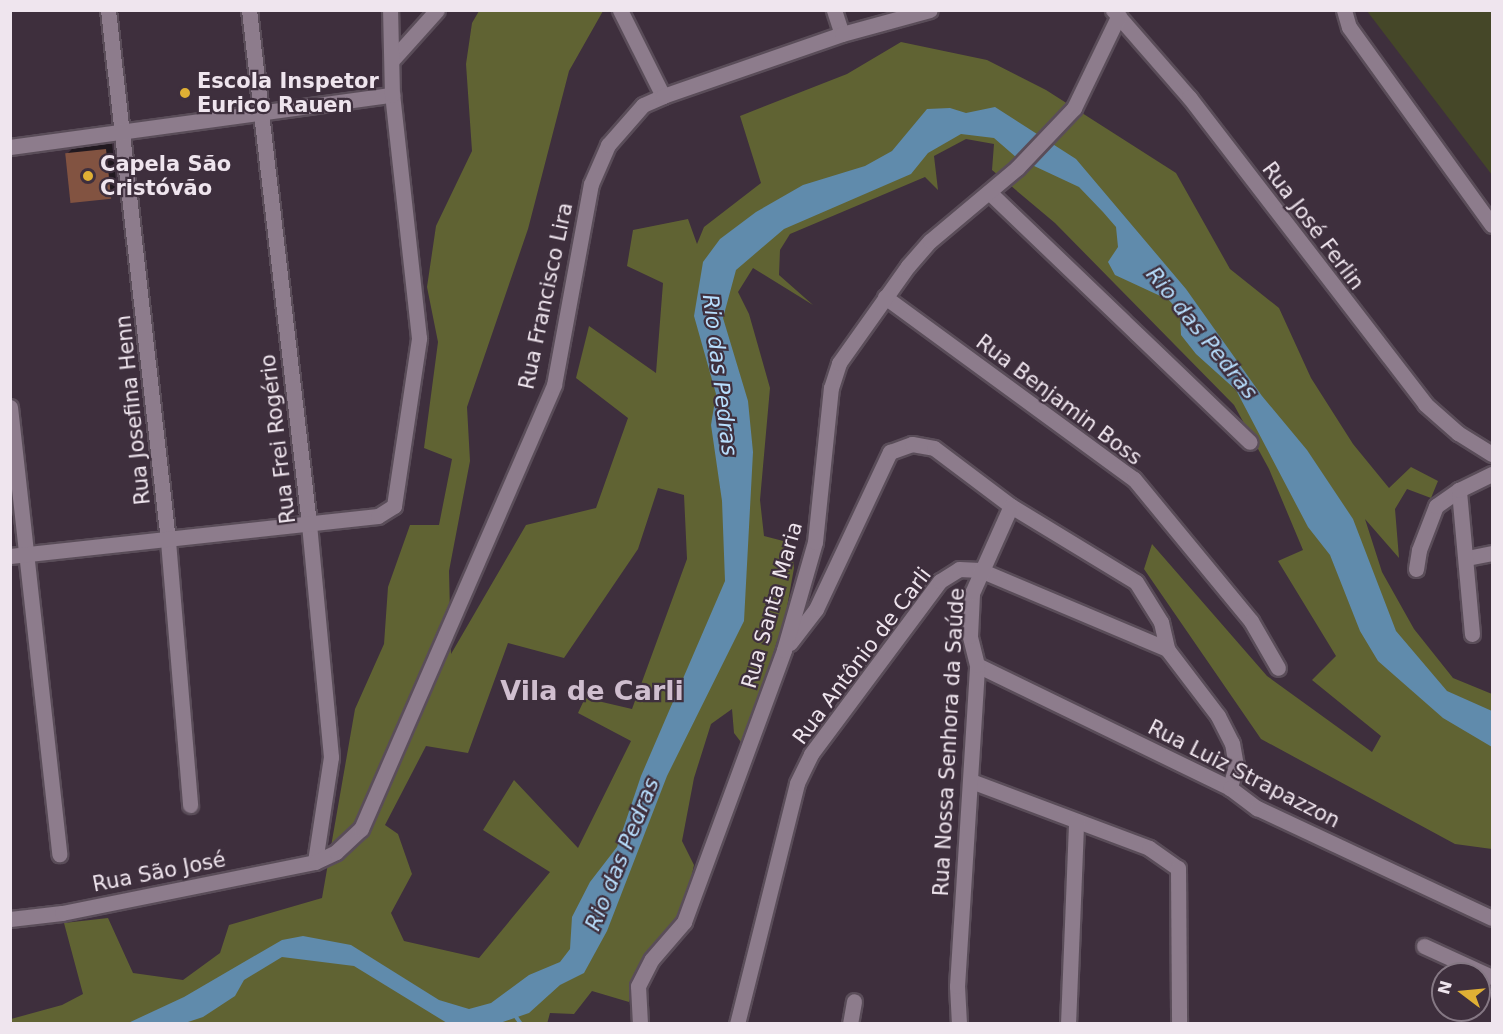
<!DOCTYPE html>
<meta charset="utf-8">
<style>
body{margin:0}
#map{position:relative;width:1503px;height:1034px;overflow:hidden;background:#3e2f3d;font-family:"DejaVu Sans",sans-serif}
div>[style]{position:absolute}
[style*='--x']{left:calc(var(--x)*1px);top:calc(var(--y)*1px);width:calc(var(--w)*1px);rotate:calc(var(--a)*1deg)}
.green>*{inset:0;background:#454728}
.forest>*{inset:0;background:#606333}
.water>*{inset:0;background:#608bac}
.shadow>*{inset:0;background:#0007}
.stream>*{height:4px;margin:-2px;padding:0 2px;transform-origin:2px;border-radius:2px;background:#608bac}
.building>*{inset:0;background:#825341;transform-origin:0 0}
.roads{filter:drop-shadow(2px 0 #5a4d59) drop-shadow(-2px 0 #5a4d59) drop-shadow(0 2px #5a4d59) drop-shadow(0 -2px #5a4d59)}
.minor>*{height:15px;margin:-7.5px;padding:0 7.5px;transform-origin:7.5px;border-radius:7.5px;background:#8d7c8c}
.dots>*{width:16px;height:16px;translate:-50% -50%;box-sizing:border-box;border:3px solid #3e2f3d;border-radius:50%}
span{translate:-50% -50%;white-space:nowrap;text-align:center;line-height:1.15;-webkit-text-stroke:4.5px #3e2f3d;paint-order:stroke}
.poi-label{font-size:21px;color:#efe5ee;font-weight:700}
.left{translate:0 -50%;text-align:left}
.street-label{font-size:21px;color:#efe5ee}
.water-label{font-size:22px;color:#b8defd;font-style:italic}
.district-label{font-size:27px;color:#d0becf;font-weight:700}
.frame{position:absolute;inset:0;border:12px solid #efe5ee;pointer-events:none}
.north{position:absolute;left:1431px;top:962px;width:60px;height:60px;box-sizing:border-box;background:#3e2f3d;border:2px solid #857884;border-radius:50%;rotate:286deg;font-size:16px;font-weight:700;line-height:24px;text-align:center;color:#efe5ee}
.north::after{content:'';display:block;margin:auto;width:21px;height:27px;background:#e0b034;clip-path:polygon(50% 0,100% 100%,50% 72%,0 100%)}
</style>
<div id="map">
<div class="green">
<i style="clip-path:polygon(1367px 11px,1492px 11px,1492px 175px)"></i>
</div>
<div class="forest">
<i style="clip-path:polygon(evenodd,479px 11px,603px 11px,569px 71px,528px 229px,467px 407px,470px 461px,449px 571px,451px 654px,526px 525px,596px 508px,628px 418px,576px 378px,589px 326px,656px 373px,663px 283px,627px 266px,633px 230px,688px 219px,697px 244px,704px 227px,761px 183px,740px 116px,847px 74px,901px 42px,987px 60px,1046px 90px,1176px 173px,1230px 269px,1279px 308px,1311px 378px,1353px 444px,1389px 488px,1411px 467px,1438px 481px,1431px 498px,1407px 489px,1395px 509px,1399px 558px,1365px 519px,1382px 572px,1414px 629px,1453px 678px,1492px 694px,1492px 849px,1455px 844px,1261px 739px,1144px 569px,1152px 544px,1267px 676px,1372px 752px,1381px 736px,1312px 680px,1336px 656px,1278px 561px,1303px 550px,1269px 469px,1234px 405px,1055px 223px,992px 170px,994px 144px,966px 139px,934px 156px,938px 190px,925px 177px,790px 234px,780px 250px,779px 275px,813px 305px,753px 268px,738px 292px,749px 314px,770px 388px,760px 500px,764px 536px,791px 543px,794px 568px,786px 613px,744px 746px,734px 733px,732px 709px,711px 724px,694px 778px,682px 841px,694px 865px,684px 911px,641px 960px,629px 1002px,592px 991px,574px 1014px,550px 1013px,547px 1024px,11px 1024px,11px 1019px,62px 1005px,83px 994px,64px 923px,108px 918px,133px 973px,183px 980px,220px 953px,229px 925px,322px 898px,355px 709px,384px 644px,388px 587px,410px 525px,439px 525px,452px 459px,424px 448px,438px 342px,427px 287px,436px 226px,472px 151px,466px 64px,472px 23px,479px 11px,658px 488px,684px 495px,687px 559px,632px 709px,585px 698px,578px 713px,631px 741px,578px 848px,514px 780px,483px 830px,550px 872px,479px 958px,404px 941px,391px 913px,412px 874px,398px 834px,385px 825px,426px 746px,468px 753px,508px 643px,564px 658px,638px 549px,658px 488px)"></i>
</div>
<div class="water">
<i style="clip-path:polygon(995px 107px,1076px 159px,1186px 289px,1262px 396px,1307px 450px,1353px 519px,1396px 631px,1447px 691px,1492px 711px,1492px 747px,1443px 718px,1378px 661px,1360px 631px,1330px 555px,1308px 527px,1236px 390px,1196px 354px,1181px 335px,1180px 313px,1169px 300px,1115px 275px,1108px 262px,1118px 247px,1116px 227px,1103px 212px,1079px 187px,1017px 158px,994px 138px,961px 134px,928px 153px,911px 174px,784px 229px,736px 270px,723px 318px,748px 401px,753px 452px,744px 621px,667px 776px,607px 931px,584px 973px,560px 985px,529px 1013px,500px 1023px,447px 1023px,354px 966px,282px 957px,244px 980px,235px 996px,203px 1017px,185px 1023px,126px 1024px,184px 997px,282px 940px,303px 936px,351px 945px,439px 1000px,469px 1009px,491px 1003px,529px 975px,560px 962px,570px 949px,572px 917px,590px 882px,617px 847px,641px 776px,725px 581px,722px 501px,711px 425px,716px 394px,694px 316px,703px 262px,720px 239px,756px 212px,803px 185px,865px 166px,892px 151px,927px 109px,950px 108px,966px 113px)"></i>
</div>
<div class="shadow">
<i style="clip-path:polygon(112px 143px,117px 191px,111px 197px,67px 154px,74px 147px)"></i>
</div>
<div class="stream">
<i style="--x:514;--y:1014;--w:12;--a:55"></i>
</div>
<div class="building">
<i style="left:106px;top:149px;width:50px;height:41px;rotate:84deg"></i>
</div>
<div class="roads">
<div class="minor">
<i style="--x:108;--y:10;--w:534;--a:83.55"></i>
<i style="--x:168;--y:541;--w:265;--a:85.2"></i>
<i style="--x:249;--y:10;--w:517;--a:83.34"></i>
<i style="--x:309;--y:524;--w:234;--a:84.6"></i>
<i style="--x:331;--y:757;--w:106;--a:98.7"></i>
<i style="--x:620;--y:10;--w:96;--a:63.4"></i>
<i style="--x:834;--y:10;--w:25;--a:72"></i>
<i style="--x:1113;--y:10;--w:116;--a:48.9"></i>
<i style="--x:1189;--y:97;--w:387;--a:52.4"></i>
<i style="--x:1425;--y:404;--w:44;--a:41.3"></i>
<i style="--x:1458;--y:433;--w:40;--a:32"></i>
<i style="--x:1344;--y:10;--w:18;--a:74"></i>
<i style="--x:1349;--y:27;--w:244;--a:54.2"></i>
<i style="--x:394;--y:58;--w:64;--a:-48.1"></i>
<i style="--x:10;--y:147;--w:386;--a:-7.8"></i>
<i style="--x:989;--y:192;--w:361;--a:43.8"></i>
<i style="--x:885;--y:297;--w:308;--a:36.2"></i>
<i style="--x:1134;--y:479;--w:184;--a:50.5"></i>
<i style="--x:1251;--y:621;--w:54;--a:60.1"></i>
<i style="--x:10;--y:407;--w:450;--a:83.7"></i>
<i style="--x:10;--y:556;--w:370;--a:-6.2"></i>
<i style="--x:378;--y:516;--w:19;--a:-32"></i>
<i style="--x:394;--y:506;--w:170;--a:-81.5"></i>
<i style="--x:419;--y:338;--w:244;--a:-96.3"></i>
<i style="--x:392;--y:95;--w:85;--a:-91.3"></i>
<i style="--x:1467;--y:558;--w:25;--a:-11"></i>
<i style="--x:1416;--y:569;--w:19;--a:-81"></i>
<i style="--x:1419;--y:550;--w:47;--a:-68.9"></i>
<i style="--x:1436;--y:506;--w:28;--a:-35"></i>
<i style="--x:1472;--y:634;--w:145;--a:-95.2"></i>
<i style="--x:1459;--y:490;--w:37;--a:-26"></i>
<i style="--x:790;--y:643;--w:43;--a:-52.6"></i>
<i style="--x:816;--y:609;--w:174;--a:-64.8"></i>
<i style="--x:890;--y:452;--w:23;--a:-20"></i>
<i style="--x:912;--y:444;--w:22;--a:10"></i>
<i style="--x:934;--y:448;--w:96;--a:37"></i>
<i style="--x:1011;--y:506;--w:146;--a:31.3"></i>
<i style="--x:1136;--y:582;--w:47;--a:58"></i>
<i style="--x:1161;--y:622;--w:28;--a:77"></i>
<i style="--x:1167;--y:649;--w:84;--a:52.7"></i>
<i style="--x:1218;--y:716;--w:30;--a:63"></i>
<i style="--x:1232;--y:743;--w:22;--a:80"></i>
<i style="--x:1236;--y:765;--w:24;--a:105"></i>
<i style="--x:977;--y:665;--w:281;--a:25.9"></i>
<i style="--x:1230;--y:788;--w:34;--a:37"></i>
<i style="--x:1257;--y:808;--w:259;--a:25.1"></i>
<i style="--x:971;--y:781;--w:190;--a:20.6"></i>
<i style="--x:1149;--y:848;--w:35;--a:35"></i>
<i style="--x:1178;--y:868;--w:156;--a:89.6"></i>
<i style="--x:10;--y:919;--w:52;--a:-6.6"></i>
<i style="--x:62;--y:913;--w:258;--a:-11.4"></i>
<i style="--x:315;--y:862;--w:23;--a:-25"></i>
<i style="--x:336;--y:852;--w:34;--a:-43"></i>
<i style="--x:361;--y:829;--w:484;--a:-66.5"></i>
<i style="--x:554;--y:385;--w:204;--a:-79.6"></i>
<i style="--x:591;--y:184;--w:43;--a:-66.4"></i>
<i style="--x:608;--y:145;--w:53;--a:-48.8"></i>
<i style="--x:643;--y:105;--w:22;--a:-24"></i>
<i style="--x:663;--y:96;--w:189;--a:-19.1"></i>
<i style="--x:842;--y:34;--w:91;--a:-15.3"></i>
<i style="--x:1424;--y:946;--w:75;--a:24.5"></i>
<i style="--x:640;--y:1024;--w:38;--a:-93"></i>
<i style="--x:638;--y:986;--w:30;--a:-63"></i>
<i style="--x:652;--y:959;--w:49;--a:-49.1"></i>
<i style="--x:684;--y:922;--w:290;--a:-69.8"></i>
<i style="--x:784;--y:650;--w:112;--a:-74"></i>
<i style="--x:815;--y:542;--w:155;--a:-84.1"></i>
<i style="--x:831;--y:388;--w:26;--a:-72"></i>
<i style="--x:839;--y:363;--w:119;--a:-54.6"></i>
<i style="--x:908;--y:266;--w:33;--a:-49"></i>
<i style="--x:930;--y:241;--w:114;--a:-40"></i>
<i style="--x:1017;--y:168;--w:83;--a:-46.5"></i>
<i style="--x:1074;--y:108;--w:103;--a:-64.2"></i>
<i style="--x:737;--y:1024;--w:248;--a:-76"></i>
<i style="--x:797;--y:783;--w:32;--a:-64"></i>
<i style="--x:811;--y:754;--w:216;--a:-53.3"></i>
<i style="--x:940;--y:581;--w:22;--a:-32"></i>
<i style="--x:959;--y:569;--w:21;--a:3"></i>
<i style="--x:980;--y:570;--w:203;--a:22.9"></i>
<i style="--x:850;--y:1024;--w:23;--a:-80"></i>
<i style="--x:959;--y:1024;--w:38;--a:-93"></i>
<i style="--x:957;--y:986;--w:322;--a:-86.4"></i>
<i style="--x:977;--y:665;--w:30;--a:-104"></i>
<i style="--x:970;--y:636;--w:43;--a:-87.3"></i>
<i style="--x:972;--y:593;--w:95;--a:-65.9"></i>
<i style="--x:1068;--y:1024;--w:203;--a:-87.7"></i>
</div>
</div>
<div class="dots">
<i style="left:185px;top:93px;background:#e0b034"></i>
<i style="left:88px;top:176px;background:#e0b034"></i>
</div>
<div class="poi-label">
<span class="left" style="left:197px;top:93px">Escola Inspetor<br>Eurico Rauen</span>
<span class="left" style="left:100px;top:176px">Capela São<br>Cristóvão</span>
</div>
<div class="street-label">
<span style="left:1313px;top:226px;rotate:53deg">Rua José Ferlin</span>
<span style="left:546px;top:296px;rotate:-78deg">Rua Francisco Lira</span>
<span style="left:1059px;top:400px;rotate:37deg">Rua Benjamin Boss</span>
<span style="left:133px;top:410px;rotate:-96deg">Rua Josefina Henn</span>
<span style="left:278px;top:439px;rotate:-97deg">Rua Frei Rogério</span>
<span style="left:772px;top:605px;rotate:-74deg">Rua Santa Maria</span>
<span style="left:862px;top:656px;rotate:-53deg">Rua Antônio de Carli</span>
<span style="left:949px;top:742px;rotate:-87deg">Rua Nossa Senhora da Saúde</span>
<span style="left:1244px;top:774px;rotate:27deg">Rua Luiz Strapazzon</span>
<span style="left:159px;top:872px;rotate:-11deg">Rua São José</span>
</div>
<div class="water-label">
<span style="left:1202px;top:333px;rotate:51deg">Rio das Pedras</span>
<span style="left:720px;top:375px;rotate:83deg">Rio das Pedras</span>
<span style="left:622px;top:854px;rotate:-68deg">Rio das Pedras</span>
</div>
<div class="district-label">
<span style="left:592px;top:691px">Vila de Carli</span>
</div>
<div class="frame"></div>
<div class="north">N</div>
</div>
